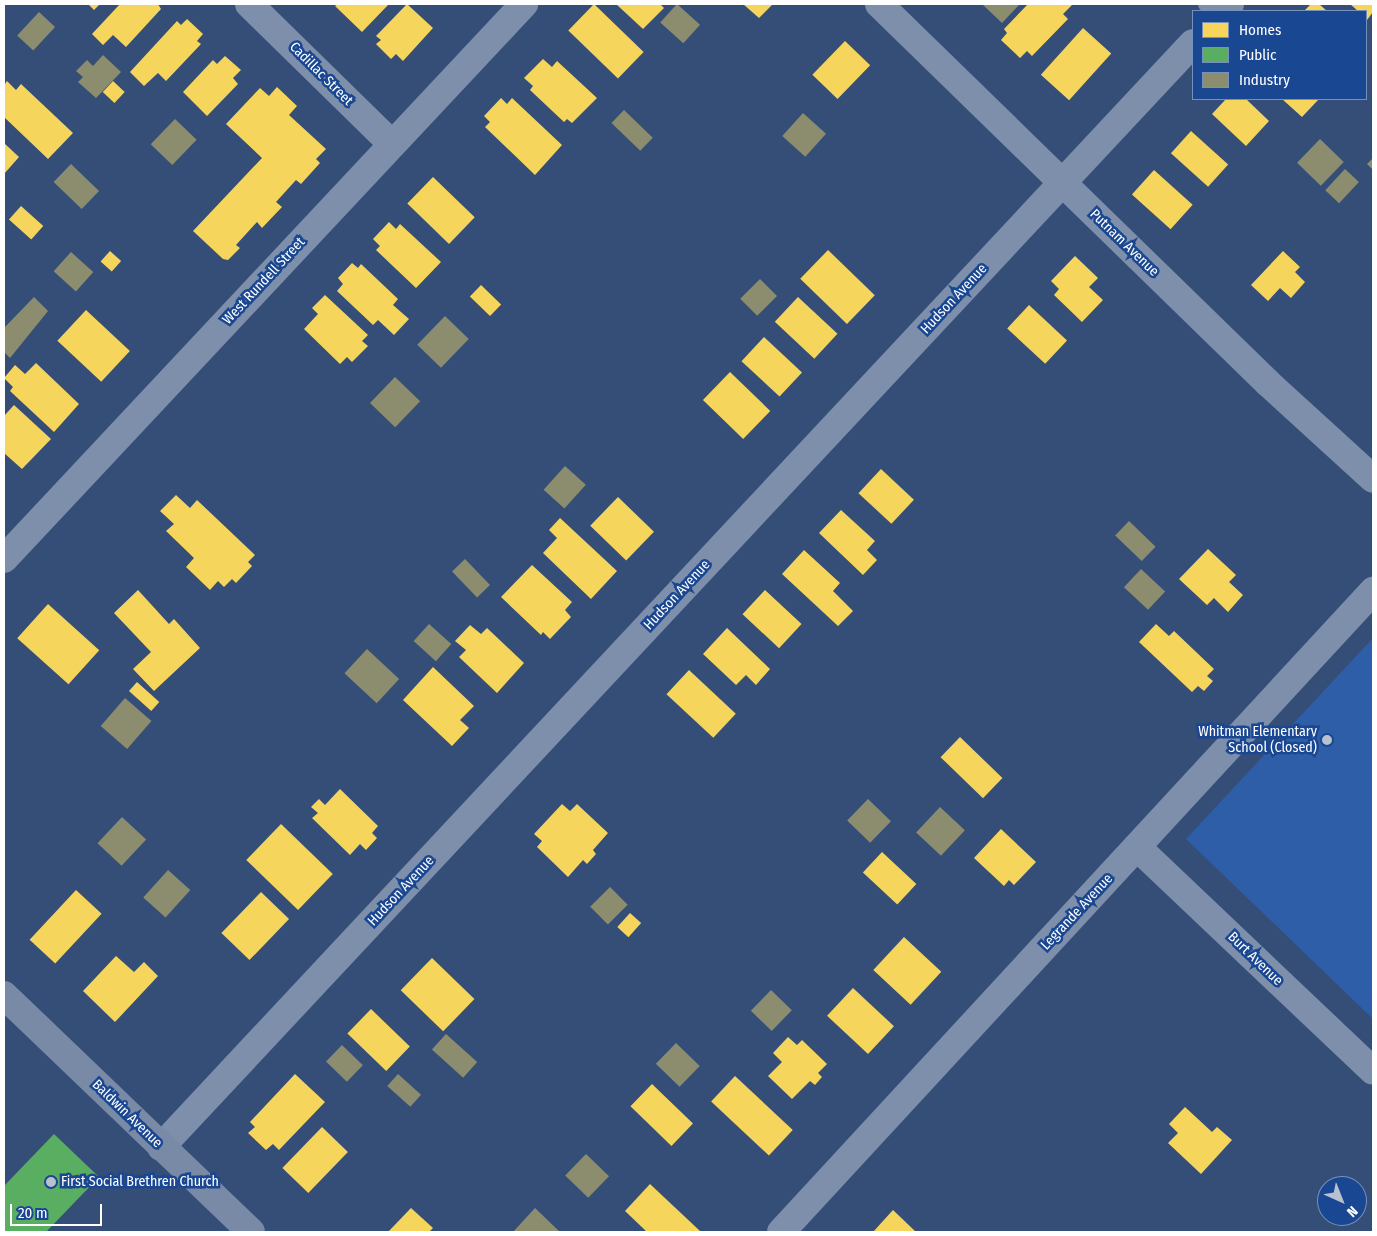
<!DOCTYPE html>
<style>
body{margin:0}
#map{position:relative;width:1377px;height:1236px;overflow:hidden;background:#354e77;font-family:"Fira Sans Condensed",sans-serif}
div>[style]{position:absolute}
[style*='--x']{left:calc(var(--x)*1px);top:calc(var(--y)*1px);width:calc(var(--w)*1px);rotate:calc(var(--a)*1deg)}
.green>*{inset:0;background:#2e5ea8}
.homes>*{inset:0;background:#f6d55c;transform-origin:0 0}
.public>*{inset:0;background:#5aae61}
.industry>*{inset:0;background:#8c8c6e;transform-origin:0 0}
.lane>*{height:16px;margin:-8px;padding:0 8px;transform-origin:8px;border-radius:8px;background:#7d8faa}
.street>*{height:28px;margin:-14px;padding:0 14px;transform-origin:14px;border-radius:14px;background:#7d8faa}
.secondary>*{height:28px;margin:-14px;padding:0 14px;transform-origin:14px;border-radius:14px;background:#798aa6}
.dots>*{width:14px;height:14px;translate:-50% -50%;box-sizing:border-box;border:2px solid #1a4792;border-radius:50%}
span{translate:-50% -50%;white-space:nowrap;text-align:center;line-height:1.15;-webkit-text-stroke:5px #1a4792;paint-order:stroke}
.street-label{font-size:14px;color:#fff}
.poi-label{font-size:14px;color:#fff}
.right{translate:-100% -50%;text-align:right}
.left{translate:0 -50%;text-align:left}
.frame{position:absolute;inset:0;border:5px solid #fff;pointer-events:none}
.legend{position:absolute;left:1192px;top:10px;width:175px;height:90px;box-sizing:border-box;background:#1a4792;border:1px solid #7691be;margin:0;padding:6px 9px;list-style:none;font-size:15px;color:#fff}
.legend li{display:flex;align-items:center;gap:10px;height:25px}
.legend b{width:25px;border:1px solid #7691be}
.north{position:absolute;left:1317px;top:1176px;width:50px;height:50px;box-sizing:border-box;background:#1a4792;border:1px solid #7691be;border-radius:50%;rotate:136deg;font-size:14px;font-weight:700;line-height:20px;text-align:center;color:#fff}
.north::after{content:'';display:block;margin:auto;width:18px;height:22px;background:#b8c1cf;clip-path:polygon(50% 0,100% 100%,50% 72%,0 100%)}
.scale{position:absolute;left:10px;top:1204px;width:92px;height:22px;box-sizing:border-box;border:2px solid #fff;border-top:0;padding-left:6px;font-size:15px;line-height:18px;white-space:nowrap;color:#fff;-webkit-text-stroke:4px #1a4792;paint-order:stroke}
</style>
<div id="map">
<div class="green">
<i style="clip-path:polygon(1373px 638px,1373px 1019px,1186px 839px)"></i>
</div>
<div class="homes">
<i style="clip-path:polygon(88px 4px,100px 4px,94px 10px)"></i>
<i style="clip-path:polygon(120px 4px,158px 4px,161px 9px,126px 47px,113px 35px,103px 45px,92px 34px)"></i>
<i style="clip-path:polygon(338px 4px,389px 4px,362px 32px,335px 6px)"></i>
<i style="clip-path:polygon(407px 4px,433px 28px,403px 61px,396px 54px,391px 59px,376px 44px,381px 40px,376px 36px)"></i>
<i style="left:594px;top:4px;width:69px;height:37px;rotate:44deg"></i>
<i style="clip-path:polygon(616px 4px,660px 4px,664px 8px,643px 29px)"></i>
<i style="clip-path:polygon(743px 4px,773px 4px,759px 18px)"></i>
<i style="clip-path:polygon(1028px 4px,1072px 5px,1063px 14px,1068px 19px,1032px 56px,1027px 51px,1020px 58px,1001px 40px,1007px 33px,1004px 29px)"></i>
<i style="clip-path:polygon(1311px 4px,1319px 4px,1327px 11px,1304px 11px)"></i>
<i style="clip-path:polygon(1350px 4px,1373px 4px,1373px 12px,1367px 20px,1366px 11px,1358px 11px)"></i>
<i style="clip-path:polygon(187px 19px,203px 34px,197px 41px,201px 44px,166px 81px,158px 73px,144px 86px,130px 72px,177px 21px,181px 25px)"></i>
<i style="left:1083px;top:28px;width:38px;height:63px;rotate:42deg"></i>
<i style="left:845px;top:41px;width:35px;height:47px;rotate:44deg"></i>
<i style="clip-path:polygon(225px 56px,241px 70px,233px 78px,238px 84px,207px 116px,183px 92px,213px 60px,217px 64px)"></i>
<i style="clip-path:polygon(543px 59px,552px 67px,557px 61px,597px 98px,572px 123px,567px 119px,564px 122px,530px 90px,533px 86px,524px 78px)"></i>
<i style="clip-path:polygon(7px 81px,16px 90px,21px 84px,73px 133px,48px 159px,4px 117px,4px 85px)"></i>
<i style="left:113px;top:81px;width:16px;height:15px;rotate:43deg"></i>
<i style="clip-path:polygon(277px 87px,297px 106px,289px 115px,326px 149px,316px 159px,320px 163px,301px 184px,296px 180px,276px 202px,282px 207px,262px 228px,257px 222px,236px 245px,240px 248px,228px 260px,223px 259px,193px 231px,262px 158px,226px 124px,260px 88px,269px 96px)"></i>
<i style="clip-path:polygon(501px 98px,507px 104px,512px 98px,562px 145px,535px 175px,485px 127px,490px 122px,484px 116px)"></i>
<i style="clip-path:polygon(1226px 99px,1246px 99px,1269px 121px,1246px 146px,1212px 114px)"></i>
<i style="clip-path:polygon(1282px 99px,1319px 99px,1302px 117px)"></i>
<i style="left:1191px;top:131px;width:50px;height:30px;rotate:42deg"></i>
<i style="clip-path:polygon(4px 143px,19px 157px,4px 174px)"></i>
<i style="left:1154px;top:170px;width:52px;height:33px;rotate:42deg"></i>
<i style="left:433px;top:177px;width:58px;height:37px;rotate:44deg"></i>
<i style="left:21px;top:206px;width:30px;height:18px;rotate:42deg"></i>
<i style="clip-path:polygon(389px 222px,396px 229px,400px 224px,441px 262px,416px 288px,376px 250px,380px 246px,373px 239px)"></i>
<i style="left:828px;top:250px;width:65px;height:40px;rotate:44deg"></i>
<i style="left:110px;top:251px;width:15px;height:14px;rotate:42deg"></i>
<i style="clip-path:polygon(1283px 251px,1300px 267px,1295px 272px,1305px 282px,1291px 298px,1280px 288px,1268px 301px,1251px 285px)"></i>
<i style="clip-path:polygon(1075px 256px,1098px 278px,1089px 287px,1103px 300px,1082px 322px,1054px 295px,1059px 289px,1051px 281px)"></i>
<i style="clip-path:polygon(352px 263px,358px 268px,361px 264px,398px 299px,393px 305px,409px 319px,394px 335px,378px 320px,373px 325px,337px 291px,343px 284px,338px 278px)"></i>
<i style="left:481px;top:285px;width:28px;height:16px;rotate:44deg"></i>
<i style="clip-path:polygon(325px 295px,368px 335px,362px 341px,368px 346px,352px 362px,347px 357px,340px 364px,304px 329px,318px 314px,312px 308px)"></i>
<i style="left:798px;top:297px;width:54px;height:34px;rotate:43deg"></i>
<i style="left:1029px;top:305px;width:52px;height:32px;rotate:43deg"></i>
<i style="left:86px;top:310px;width:60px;height:42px;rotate:43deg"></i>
<i style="left:764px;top:337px;width:52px;height:33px;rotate:43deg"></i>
<i style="clip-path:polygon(36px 363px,79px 404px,54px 432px,10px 391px,13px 387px,4px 378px,15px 365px,25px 374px)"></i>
<i style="left:730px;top:372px;width:56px;height:39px;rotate:44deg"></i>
<i style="clip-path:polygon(14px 405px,51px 439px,22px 469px,4px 453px,4px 416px)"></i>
<i style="left:881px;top:469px;width:45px;height:33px;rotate:43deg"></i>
<i style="clip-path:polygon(176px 495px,190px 508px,197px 500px,255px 555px,248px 562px,252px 566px,236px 583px,232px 579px,224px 587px,218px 581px,210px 590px,186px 567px,194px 558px,166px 531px,174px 524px,160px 511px)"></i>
<i style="left:618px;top:497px;width:50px;height:40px;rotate:44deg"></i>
<i style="clip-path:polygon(841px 510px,875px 541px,867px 550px,877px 560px,863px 575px,819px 533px)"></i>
<i style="clip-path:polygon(560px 518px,617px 571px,591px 599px,543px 553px,557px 538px,549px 530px)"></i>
<i style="clip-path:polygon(1208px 549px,1236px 575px,1229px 582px,1243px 595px,1228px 612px,1214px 598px,1207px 605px,1179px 579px)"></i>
<i style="clip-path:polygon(804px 550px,840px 583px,833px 591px,853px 611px,838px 626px,782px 574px)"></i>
<i style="clip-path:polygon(532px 565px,572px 602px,565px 610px,571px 617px,550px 639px,543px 632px,541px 635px,501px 597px)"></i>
<i style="clip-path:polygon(138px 590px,169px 624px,174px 619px,200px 648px,154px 691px,133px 669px,151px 652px,114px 613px)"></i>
<i style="left:765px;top:590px;width:50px;height:33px;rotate:43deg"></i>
<i style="left:48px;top:604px;width:69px;height:46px;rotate:42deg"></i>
<i style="clip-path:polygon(1156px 624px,1169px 636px,1174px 631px,1214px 669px,1207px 676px,1213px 681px,1204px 691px,1198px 686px,1192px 692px,1139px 642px)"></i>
<i style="clip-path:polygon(470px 625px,481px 634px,487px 628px,524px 663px,497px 693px,459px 657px,466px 650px,455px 641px)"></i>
<i style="clip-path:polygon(727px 628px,770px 669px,756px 685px,746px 675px,736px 685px,703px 654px)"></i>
<i style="clip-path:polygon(433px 667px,474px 706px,460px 720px,469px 728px,452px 746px,403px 700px)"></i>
<i style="left:689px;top:670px;width:64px;height:33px;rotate:43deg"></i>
<i style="left:137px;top:682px;width:30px;height:12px;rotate:42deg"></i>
<i style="left:960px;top:737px;width:59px;height:28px;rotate:44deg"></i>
<i style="clip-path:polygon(340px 789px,378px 826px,372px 833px,377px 838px,366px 850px,360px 844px,350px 855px,312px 818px,318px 813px,311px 807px,319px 799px,325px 805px)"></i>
<i style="clip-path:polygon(562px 804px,570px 811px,577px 804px,608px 833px,593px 850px,596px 854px,587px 864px,583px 860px,568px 877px,537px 847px,542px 841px,534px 834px)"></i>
<i style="left:281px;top:824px;width:72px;height:50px;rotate:44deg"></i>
<i style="clip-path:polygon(1001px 829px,1036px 862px,1014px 885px,1009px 880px,1004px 886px,974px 858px)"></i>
<i style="left:882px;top:852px;width:47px;height:28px;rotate:43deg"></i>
<i style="left:76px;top:890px;width:35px;height:68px;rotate:43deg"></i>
<i style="left:261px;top:892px;width:39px;height:57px;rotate:44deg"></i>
<i style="left:630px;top:913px;width:15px;height:19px;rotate:42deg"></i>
<i style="left:904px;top:937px;width:51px;height:45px;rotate:43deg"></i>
<i style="clip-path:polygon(116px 956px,134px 972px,144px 962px,158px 976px,115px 1022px,83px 991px)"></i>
<i style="left:432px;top:958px;width:59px;height:45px;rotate:44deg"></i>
<i style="left:853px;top:988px;width:56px;height:38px;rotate:43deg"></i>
<i style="left:371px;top:1009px;width:54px;height:34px;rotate:44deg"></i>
<i style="clip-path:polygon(788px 1037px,797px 1045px,802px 1040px,827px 1064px,818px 1073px,822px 1077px,815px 1085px,810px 1081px,792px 1099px,768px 1076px,782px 1062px,773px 1053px)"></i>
<i style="clip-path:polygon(295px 1074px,325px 1102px,279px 1150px,273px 1144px,266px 1150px,248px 1133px,255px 1127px,250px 1122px)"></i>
<i style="left:735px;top:1076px;width:79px;height:35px;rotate:43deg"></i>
<i style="left:652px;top:1084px;width:57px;height:31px;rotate:44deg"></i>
<i style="clip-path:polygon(1185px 1107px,1212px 1132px,1217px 1127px,1232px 1140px,1201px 1174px,1168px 1143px,1178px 1133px,1169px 1124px)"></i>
<i style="left:322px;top:1127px;width:36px;height:57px;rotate:44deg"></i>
<i style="clip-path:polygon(650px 1184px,700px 1231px,700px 1232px,647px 1232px,625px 1211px)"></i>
<i style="clip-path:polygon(411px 1208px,433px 1228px,429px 1232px,388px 1232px)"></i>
<i style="clip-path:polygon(893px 1210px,916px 1232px,873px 1232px)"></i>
</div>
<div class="public">
<i style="clip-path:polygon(54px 1134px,99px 1177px,46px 1232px,4px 1232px,4px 1186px)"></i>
</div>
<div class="industry">
<i style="left:677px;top:4px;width:31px;height:25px;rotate:42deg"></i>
<i style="clip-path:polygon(982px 4px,1020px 4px,1002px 23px)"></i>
<i style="left:39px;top:12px;width:22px;height:32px;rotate:43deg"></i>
<i style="clip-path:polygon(103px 55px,121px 72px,96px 98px,78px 82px,83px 77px,76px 71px,87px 60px,93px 66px)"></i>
<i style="left:624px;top:110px;width:40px;height:18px;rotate:44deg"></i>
<i style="left:803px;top:113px;width:31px;height:31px;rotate:42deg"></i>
<i style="left:175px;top:119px;width:30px;height:35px;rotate:44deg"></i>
<i style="left:1320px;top:139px;width:33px;height:33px;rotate:44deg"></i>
<i style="clip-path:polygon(1373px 158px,1373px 170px,1367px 164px)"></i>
<i style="left:71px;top:164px;width:39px;height:25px;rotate:44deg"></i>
<i style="left:1345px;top:169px;width:19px;height:29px;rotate:43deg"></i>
<i style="left:71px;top:252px;width:30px;height:26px;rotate:42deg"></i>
<i style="left:760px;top:279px;width:24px;height:28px;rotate:45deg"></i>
<i style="clip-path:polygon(34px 297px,48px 311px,10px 358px,4px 352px,4px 328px)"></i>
<i style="left:445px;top:316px;width:33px;height:40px;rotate:44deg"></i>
<i style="left:395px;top:377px;width:35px;height:36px;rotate:44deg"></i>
<i style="left:565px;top:466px;width:28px;height:32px;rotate:42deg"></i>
<i style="left:1129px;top:521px;width:37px;height:20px;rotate:44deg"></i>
<i style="left:465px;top:559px;width:36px;height:18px;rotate:46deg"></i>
<i style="left:1141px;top:569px;width:33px;height:25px;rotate:43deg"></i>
<i style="left:429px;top:624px;width:30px;height:23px;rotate:42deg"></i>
<i style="left:367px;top:649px;width:44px;height:33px;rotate:43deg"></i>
<i style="left:125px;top:698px;width:35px;height:37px;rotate:41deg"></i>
<i style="left:868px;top:799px;width:32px;height:30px;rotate:44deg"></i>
<i style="left:940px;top:807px;width:34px;height:35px;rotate:43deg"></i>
<i style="left:122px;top:817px;width:33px;height:36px;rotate:43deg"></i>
<i style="left:168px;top:870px;width:30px;height:37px;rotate:42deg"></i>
<i style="left:610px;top:887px;width:25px;height:28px;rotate:45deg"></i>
<i style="left:771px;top:990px;width:29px;height:29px;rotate:44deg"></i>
<i style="left:446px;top:1034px;width:42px;height:21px;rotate:42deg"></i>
<i style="left:676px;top:1043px;width:33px;height:29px;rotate:44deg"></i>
<i style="left:342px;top:1045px;width:29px;height:23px;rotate:44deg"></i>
<i style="left:398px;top:1074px;width:31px;height:16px;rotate:42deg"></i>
<i style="left:586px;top:1154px;width:32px;height:30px;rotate:44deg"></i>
<i style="clip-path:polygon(535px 1208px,560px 1232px,513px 1232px)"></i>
</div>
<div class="lane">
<i style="--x:1206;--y:4;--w:11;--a:41"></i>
</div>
<div class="street">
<i style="--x:249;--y:4;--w:200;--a:44.4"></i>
<i style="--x:879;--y:4;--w:543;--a:44.25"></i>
<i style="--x:1268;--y:383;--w:142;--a:42.4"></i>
<i style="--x:1223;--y:11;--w:10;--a:-45"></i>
<i style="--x:4;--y:559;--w:761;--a:-46.86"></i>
<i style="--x:1137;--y:847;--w:325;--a:43.5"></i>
<i style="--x:161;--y:1147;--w:1511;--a:-46.93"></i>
<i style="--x:781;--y:1232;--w:873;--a:-47.28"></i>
</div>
<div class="secondary">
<i style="--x:4;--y:995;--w:342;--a:43.8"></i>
</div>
<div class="dots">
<i style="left:1327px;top:740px;background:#b8c1cf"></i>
<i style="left:51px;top:1182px;background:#b8c1cf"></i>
</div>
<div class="street-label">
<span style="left:321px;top:74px;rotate:45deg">Cadillac Street</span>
<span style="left:1124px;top:243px;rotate:44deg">Putnam Avenue</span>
<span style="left:264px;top:281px;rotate:-47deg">West Rundell Street</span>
<span style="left:954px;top:299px;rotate:-47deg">Hudson Avenue</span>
<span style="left:677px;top:595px;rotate:-47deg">Hudson Avenue</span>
<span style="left:401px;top:891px;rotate:-47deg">Hudson Avenue</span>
<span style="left:1077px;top:912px;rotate:-47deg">Legrande Avenue</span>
<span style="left:1255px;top:959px;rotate:44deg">Burt Avenue</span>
<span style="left:127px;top:1114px;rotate:44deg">Baldwin Avenue</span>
</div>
<div class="poi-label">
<span class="right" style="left:1317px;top:740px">Whitman Elementary<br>School (Closed)</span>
<span class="left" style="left:61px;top:1182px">First Social Brethren Church</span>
</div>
<div class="frame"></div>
<ul class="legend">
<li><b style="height:14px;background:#f6d55c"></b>Homes</li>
<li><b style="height:14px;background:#5aae61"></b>Public</li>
<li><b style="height:14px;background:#8c8c6e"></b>Industry</li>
</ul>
<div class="north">N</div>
<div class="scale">20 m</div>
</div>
